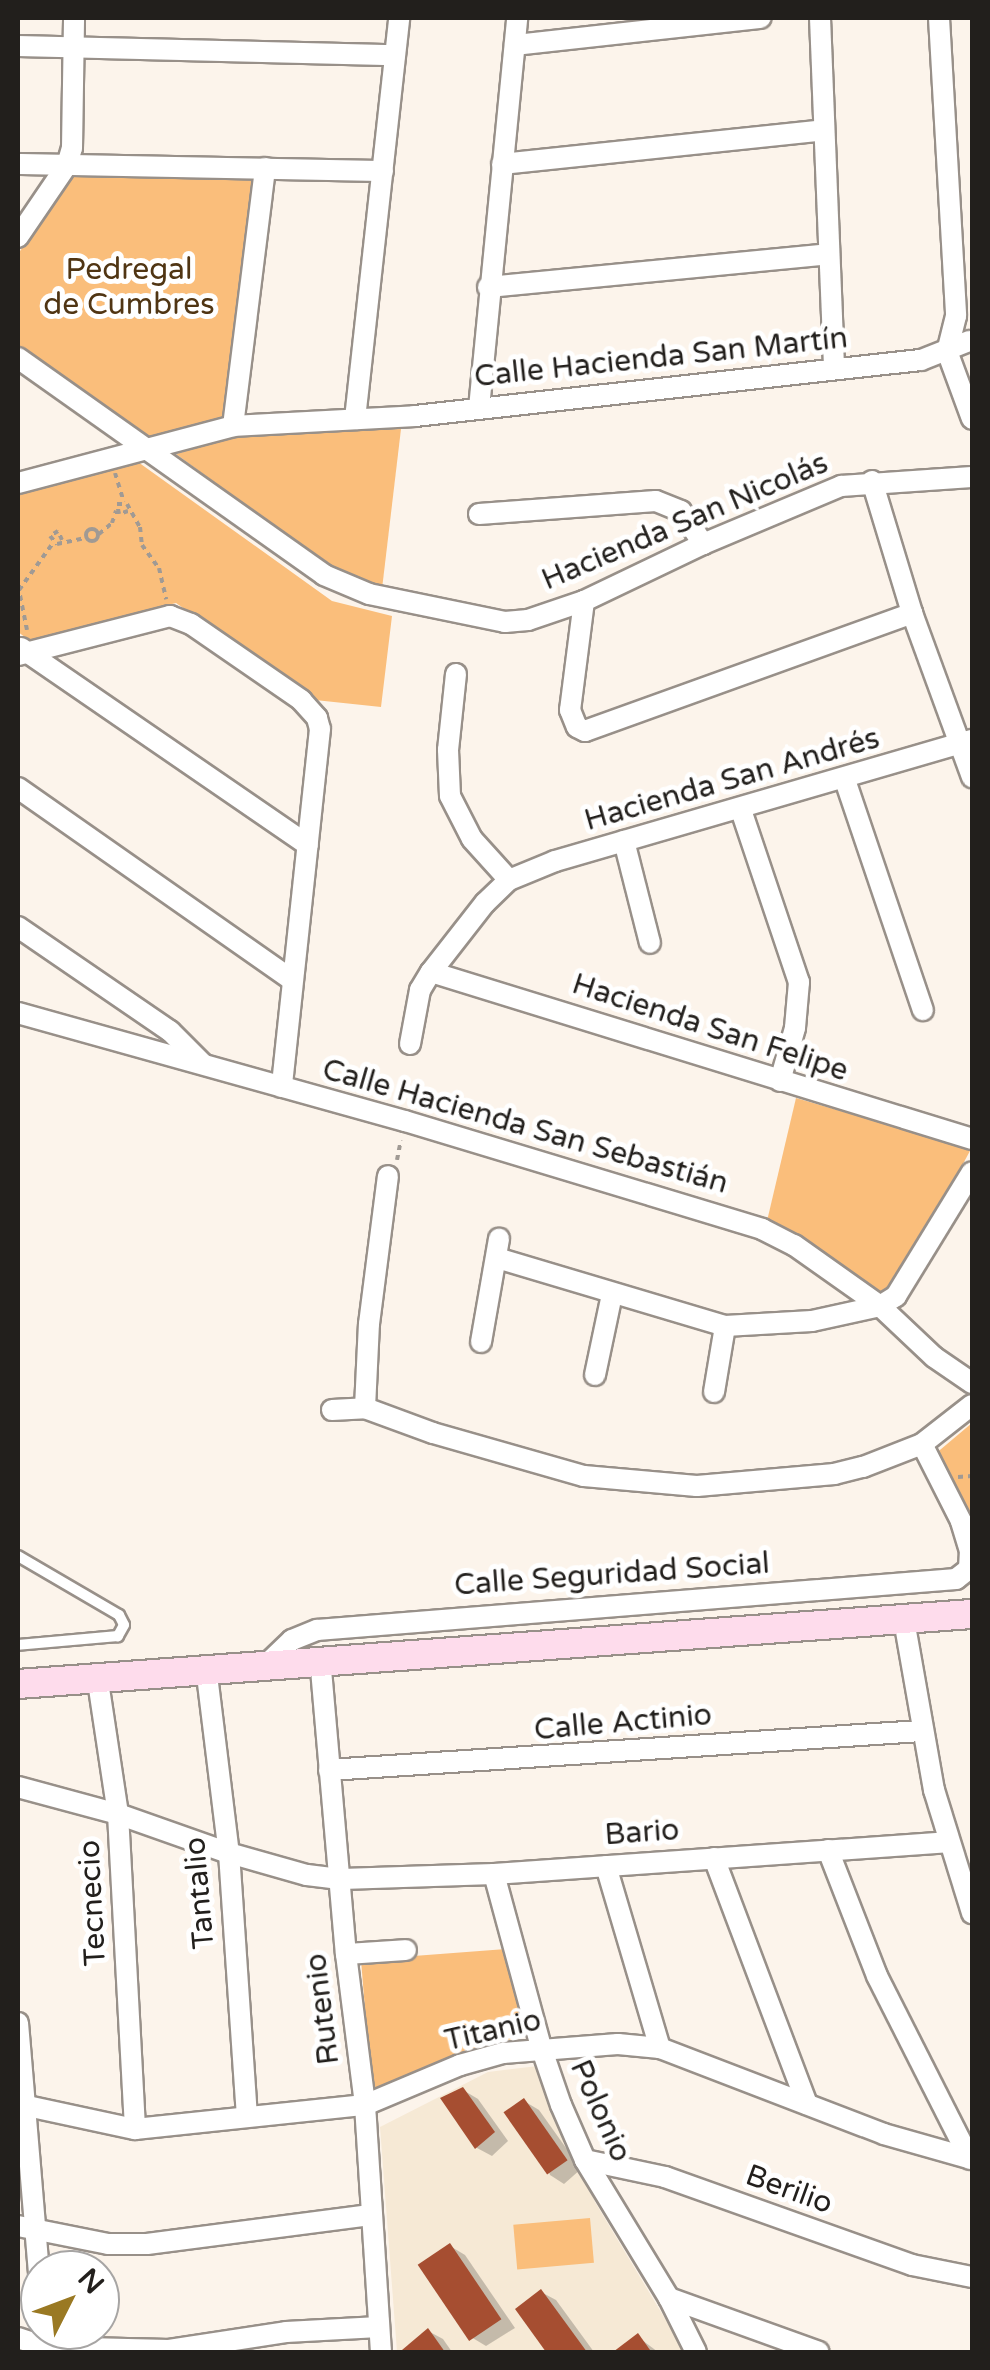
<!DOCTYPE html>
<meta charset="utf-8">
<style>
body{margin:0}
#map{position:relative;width:990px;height:2370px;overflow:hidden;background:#fcf4eb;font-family:"Varela Round",sans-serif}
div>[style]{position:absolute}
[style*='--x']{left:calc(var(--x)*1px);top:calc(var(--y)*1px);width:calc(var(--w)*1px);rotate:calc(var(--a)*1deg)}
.education>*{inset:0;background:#f6e9d5}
.green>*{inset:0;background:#fabe7b;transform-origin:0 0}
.shadow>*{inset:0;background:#0003}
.building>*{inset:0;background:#a64e31;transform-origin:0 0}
.path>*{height:4px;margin-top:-2px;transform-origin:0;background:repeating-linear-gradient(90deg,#a09a94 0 5px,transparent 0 10px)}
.path>.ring{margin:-2px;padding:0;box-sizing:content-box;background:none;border:4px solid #a09a94;border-radius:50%}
.roads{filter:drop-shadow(2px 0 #989089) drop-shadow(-2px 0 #989089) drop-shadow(0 2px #989089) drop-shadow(0 -2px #989089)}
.lane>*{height:10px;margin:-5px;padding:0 5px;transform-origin:5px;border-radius:5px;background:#fff}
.street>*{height:20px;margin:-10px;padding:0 10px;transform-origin:10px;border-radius:10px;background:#fff}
.secondary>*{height:28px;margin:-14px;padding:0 14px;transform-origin:14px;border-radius:14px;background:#fedcec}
span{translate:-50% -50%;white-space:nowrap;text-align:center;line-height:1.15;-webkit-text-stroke:10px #fff;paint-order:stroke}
.park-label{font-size:30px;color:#503513}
.street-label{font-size:30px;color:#221f1c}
.frame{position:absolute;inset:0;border:20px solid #221f1c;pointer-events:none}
.north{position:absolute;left:20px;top:2250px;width:100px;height:100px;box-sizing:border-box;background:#fff;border:2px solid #a7a5a4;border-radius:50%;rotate:48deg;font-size:28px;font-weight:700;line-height:40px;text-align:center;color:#221f1c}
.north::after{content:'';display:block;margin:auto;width:35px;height:45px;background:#9a7923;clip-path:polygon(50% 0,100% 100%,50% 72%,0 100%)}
</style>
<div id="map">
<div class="education">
<i style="clip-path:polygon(538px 2066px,595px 2202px,685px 2352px,397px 2352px,380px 2127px,488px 2072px)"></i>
</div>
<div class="green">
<i style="clip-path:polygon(73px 174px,252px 176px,225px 418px,151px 438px,18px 346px,18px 254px)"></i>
<i style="clip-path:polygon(401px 429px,382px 589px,342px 576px,176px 454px,247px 433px)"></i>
<i style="clip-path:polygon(138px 462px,332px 601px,392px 616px,381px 707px,315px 700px,176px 603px,29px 640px,18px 632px,18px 495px)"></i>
<i style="clip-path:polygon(796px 1098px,971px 1149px,891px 1298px,877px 1305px,767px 1221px)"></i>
<i style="clip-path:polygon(972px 1423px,972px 1533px,934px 1455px)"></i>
<i style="clip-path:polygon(506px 1949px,525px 2036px,466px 2050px,372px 2094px,361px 1960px)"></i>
<i style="left:590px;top:2218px;width:45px;height:77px;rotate:85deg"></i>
</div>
<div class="shadow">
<i style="clip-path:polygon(463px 2090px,478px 2099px,508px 2141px,492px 2156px,477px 2148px,444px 2099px)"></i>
<i style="clip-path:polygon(524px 2101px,539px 2110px,581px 2169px,564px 2184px,550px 2175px)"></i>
<i style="clip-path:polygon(450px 2246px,465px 2255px,515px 2328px,486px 2346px,471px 2337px)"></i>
<i style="clip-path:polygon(541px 2292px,556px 2300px,594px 2352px,549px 2352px,518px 2310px)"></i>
<i style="clip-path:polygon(428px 2331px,443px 2339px,452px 2352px,406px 2352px)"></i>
<i style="clip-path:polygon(638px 2337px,658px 2352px,617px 2352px)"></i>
</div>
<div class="building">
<i style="clip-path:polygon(463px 2087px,495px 2132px,475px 2149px,440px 2098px)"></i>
<i style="left:524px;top:2098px;width:76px;height:25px;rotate:55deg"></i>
<i style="left:450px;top:2243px;width:92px;height:39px;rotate:56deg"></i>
<i style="clip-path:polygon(541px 2289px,587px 2352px,546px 2352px,515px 2309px)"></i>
<i style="clip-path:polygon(428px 2328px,445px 2352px,403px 2352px,402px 2350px)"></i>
<i style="clip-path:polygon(638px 2333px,650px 2350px,613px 2352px)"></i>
</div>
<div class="path">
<i style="--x:115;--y:473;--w:30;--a:73"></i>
<i style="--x:128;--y:511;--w:9;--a:162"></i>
<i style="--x:119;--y:514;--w:10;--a:-101"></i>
<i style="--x:117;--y:504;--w:10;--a:0"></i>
<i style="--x:127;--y:504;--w:26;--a:61"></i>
<i style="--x:140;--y:527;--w:18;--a:84"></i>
<i style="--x:142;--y:545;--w:29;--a:54"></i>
<i style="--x:159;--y:568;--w:32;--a:77"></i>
<i class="ring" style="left:86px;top:529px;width:8px;height:8px"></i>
<i style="--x:99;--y:534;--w:17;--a:-40"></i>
<i style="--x:112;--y:523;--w:13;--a:-72"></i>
<i style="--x:62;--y:540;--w:10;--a:-114"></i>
<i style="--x:58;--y:531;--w:9;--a:148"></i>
<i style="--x:50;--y:536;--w:11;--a:49"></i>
<i style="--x:57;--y:544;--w:30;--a:-12"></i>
<i style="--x:27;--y:630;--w:41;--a:-101.3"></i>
<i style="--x:19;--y:590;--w:58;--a:-54.1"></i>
<i style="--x:397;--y:1160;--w:20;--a:-79"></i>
<i style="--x:958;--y:1477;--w:14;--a:-4"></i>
</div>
<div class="roads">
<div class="lane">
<i style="--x:18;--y:1556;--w:117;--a:30.3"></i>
<i style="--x:119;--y:1615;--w:11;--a:63"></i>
<i style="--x:124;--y:1625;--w:13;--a:119"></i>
<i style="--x:118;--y:1636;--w:100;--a:174.9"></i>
</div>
<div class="street">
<i style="--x:820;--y:18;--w:350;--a:87.7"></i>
<i style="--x:939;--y:18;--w:298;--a:86.7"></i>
<i style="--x:956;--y:316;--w:36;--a:104"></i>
<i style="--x:947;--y:351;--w:72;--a:69.8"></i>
<i style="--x:515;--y:45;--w:247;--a:-6.3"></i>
<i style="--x:18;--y:46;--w:377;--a:1.4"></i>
<i style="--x:18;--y:164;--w:365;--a:1.1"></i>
<i style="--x:502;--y:164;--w:323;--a:-6"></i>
<i style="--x:18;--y:237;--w:87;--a:-55.8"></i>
<i style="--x:67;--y:165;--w:18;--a:-74"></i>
<i style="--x:72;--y:148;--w:130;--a:-89.1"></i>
<i style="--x:488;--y:287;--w:342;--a:-5.5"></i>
<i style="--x:18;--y:358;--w:375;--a:35.3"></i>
<i style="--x:324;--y:575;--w:49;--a:22.9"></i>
<i style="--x:369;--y:594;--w:139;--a:11.6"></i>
<i style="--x:505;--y:622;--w:23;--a:-5"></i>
<i style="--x:528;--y:620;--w:59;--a:-18.7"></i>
<i style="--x:584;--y:601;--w:132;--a:-25.6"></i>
<i style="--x:703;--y:544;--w:150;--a:-22.8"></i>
<i style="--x:841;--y:486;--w:131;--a:-3.9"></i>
<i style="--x:479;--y:408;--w:392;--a:-84.4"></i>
<i style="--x:355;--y:419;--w:403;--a:-83.7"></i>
<i style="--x:233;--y:426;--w:260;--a:-82.9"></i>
<i style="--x:872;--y:481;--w:138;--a:73.1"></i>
<i style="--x:912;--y:613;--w:175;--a:69.9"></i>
<i style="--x:18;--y:483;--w:222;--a:-14.8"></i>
<i style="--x:233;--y:426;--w:182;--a:-3.1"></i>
<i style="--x:415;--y:416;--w:509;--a:-6.32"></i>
<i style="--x:921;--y:360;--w:52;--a:-21.6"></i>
<i style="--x:479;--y:514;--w:177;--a:-4.2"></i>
<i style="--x:656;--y:501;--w:27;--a:22"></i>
<i style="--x:681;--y:511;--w:40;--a:56"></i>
<i style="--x:584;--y:601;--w:110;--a:97.3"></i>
<i style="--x:570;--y:710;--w:18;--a:68"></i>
<i style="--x:577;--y:727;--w:9;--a:27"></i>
<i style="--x:585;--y:731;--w:348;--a:-19.8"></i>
<i style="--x:21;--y:648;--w:348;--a:34.5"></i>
<i style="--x:18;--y:655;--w:157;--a:-14.4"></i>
<i style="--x:170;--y:616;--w:22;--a:21"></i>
<i style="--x:191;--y:624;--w:134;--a:34.6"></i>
<i style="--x:301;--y:700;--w:24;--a:48"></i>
<i style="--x:317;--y:718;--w:11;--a:75"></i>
<i style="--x:320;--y:729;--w:360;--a:96.1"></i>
<i style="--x:456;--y:674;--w:76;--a:96"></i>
<i style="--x:448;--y:750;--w:46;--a:87.5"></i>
<i style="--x:450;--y:796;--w:48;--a:62.9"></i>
<i style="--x:472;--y:839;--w:55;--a:47.9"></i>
<i style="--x:845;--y:780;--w:243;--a:71.3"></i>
<i style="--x:18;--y:788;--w:333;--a:35"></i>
<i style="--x:741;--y:810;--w:182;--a:71.4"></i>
<i style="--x:799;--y:982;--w:46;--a:95"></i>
<i style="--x:795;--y:1028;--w:55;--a:105.8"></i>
<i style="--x:624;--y:841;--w:105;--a:75.7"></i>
<i style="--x:18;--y:927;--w:184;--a:34.4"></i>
<i style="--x:170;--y:1031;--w:47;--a:45"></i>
<i style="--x:431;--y:972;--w:566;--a:17.15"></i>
<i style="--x:18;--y:1013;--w:402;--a:15.6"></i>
<i style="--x:405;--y:1121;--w:373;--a:16.8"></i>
<i style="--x:762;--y:1229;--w:36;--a:27"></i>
<i style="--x:794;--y:1245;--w:105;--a:35.3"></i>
<i style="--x:880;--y:1306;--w:74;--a:43.4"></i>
<i style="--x:934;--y:1357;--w:46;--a:34.4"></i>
<i style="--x:410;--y:1044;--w:55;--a:-79.5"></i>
<i style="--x:420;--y:990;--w:21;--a:-59"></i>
<i style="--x:431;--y:972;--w:88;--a:-52"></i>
<i style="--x:485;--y:903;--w:33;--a:-44"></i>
<i style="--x:509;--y:880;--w:50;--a:-22.4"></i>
<i style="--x:555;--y:861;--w:434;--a:-16.2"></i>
<i style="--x:497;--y:1258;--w:238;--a:16.6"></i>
<i style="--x:725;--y:1326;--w:87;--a:-3.3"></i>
<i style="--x:812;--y:1321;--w:70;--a:-12.4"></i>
<i style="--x:880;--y:1306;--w:19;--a:-32"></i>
<i style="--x:896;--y:1296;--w:145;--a:-58.5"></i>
<i style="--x:481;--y:1342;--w:105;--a:-80.1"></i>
<i style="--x:595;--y:1375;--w:83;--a:-78.1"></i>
<i style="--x:714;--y:1392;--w:67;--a:-80.5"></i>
<i style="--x:365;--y:1408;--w:84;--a:-87.3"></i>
<i style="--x:369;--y:1324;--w:149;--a:-82.7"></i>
<i style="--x:332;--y:1410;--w:33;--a:-3"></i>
<i style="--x:365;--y:1408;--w:72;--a:20.2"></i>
<i style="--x:433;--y:1433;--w:157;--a:15.9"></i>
<i style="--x:584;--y:1476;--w:113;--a:5.1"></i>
<i style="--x:697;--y:1486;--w:138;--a:-5"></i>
<i style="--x:834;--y:1474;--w:30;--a:-14"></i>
<i style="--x:863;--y:1467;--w:63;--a:-21.3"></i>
<i style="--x:922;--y:1444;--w:63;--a:-38"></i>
<i style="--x:904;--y:1620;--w:173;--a:80"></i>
<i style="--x:934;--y:1790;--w:129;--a:72.8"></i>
<i style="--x:320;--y:1658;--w:297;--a:85"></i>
<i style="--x:346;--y:1954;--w:152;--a:82.8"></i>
<i style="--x:365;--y:2105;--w:248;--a:86.3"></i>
<i style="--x:268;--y:1663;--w:33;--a:-44"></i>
<i style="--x:292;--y:1640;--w:27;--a:-22"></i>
<i style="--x:317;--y:1630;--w:641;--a:-4.56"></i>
<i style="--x:956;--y:1579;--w:16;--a:-38"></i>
<i style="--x:969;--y:1569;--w:18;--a:-87"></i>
<i style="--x:970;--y:1551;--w:31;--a:-107"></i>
<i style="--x:961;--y:1521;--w:86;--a:-116.9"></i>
<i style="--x:206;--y:1667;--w:187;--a:83"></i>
<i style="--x:229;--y:1853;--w:262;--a:86.1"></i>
<i style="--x:97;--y:1675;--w:141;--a:81.4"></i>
<i style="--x:118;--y:1814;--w:315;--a:86.9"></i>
<i style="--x:329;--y:1770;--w:593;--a:-3.77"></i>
<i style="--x:18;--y:1787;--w:104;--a:15.1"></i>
<i style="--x:118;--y:1814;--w:118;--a:19.4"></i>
<i style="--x:229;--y:1853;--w:81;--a:15.8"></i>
<i style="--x:307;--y:1875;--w:35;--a:7"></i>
<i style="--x:342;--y:1879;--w:152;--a:-1.9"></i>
<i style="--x:494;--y:1874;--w:454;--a:-4"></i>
<i style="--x:828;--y:1850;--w:135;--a:68.7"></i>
<i style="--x:877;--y:1976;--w:205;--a:63.1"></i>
<i style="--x:714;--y:1858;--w:263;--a:69.3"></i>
<i style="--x:606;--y:1866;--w:190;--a:73.5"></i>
<i style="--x:494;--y:1874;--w:179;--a:74.8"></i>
<i style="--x:541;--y:2047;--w:61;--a:71"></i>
<i style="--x:561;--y:2105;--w:60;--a:66.4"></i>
<i style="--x:585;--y:2160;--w:162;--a:58.7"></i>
<i style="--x:669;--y:2298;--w:60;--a:63.4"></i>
<i style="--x:346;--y:1954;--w:60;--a:-3.8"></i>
<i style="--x:18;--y:2023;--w:261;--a:85.2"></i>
<i style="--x:18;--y:2104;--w:120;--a:12.1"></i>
<i style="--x:135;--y:2129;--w:231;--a:-6"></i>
<i style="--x:365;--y:2105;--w:103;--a:-22.8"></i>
<i style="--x:460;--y:2065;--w:45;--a:-15.6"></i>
<i style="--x:503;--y:2053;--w:115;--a:-4.5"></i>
<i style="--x:618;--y:2044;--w:42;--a:5.4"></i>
<i style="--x:660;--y:2048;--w:240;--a:21"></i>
<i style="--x:884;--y:2134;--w:91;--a:15.9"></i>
<i style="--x:585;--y:2160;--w:82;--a:12"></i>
<i style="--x:665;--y:2177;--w:262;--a:19.6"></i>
<i style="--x:912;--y:2265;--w:61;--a:11.3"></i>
<i style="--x:18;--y:2226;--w:92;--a:11.3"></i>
<i style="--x:108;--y:2244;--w:39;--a:0"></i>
<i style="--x:147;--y:2244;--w:225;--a:-7.4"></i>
<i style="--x:669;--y:2298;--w:159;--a:19.8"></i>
<i style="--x:18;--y:2338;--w:28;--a:18"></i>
<i style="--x:45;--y:2347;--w:124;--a:1.4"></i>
<i style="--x:169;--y:2350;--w:118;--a:-8.7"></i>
<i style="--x:286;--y:2332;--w:93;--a:-3.1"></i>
</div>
<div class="secondary">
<i style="--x:18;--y:1684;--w:957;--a:-4.2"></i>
</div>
</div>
<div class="park-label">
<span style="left:129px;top:287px">Pedregal<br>de Cumbres</span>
</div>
<div class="street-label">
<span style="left:661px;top:358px;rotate:-6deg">Calle Hacienda San Martín</span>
<span style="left:685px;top:522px;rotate:-23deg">Hacienda San Nicolás</span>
<span style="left:732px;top:780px;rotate:-16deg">Hacienda San Andrés</span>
<span style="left:710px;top:1028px;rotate:18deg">Hacienda San Felipe</span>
<span style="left:525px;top:1127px;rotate:16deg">Calle Hacienda San Sebastián</span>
<span style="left:612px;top:1575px;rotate:-4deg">Calle Seguridad Social</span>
<span style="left:623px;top:1723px;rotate:-5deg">Calle Actinio</span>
<span style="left:642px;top:1833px;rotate:-4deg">Bario</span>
<span style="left:200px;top:1893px;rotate:-95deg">Tantalio</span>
<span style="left:93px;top:1903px;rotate:-93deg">Tecnecio</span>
<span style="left:323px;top:2009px;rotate:-97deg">Rutenio</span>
<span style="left:493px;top:2031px;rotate:-13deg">Titanio</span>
<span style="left:600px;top:2111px;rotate:66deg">Polonio</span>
<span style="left:789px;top:2190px;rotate:20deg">Berilio</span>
</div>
<div class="frame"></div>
<div class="north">N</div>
</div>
